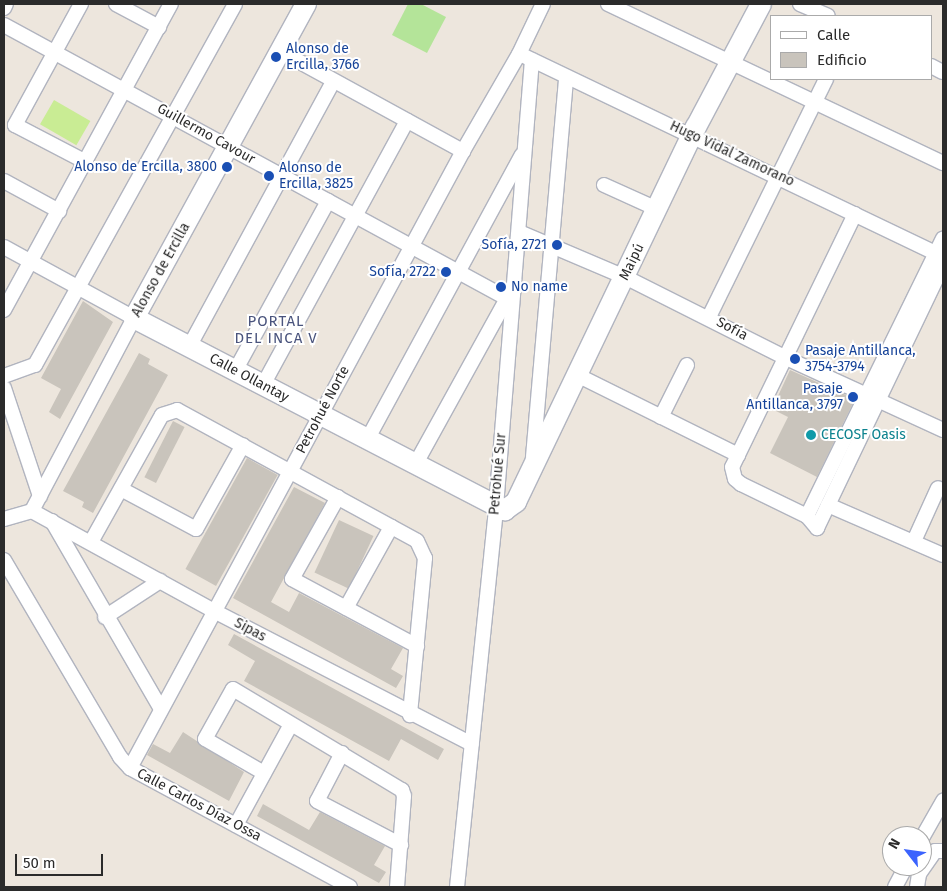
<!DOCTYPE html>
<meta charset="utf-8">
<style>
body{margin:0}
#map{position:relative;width:947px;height:891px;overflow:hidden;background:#ede6dd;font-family:"Fira Sans",sans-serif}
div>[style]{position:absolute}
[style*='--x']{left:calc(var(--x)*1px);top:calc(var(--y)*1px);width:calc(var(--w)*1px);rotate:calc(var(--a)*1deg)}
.green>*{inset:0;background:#b4e499}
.pitch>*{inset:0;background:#c9ec94;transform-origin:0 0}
.building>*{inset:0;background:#c9c4bc;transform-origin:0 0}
.roads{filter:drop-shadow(1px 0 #b1b4bf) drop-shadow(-1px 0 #b1b4bf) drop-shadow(0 1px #b1b4bf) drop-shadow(0 -1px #b1b4bf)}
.street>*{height:14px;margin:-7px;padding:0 7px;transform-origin:7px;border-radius:7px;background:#fff}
.secondary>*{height:20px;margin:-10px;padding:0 10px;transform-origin:10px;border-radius:10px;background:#fff}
.dots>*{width:14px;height:14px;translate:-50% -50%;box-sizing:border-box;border:2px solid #fff;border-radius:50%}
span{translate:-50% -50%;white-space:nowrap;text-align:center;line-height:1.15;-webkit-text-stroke:4px #fff;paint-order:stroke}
.transit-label{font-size:14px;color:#164399}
.left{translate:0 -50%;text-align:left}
.right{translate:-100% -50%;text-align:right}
.street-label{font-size:14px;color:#2b2b2b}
.culture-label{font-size:14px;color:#0d838f}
.neighbourhood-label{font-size:15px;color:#4a547d;letter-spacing:1px}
.frame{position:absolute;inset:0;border:5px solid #2b2b2b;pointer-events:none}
.legend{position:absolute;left:770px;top:15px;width:162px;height:65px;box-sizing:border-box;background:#fff;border:1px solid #aaa;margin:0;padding:6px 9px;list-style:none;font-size:15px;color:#2b2b2b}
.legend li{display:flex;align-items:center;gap:10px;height:25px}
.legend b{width:25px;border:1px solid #aaa}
.north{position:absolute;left:882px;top:826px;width:50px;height:50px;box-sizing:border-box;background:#fff;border:1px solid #aaa;border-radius:50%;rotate:300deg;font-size:14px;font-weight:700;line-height:20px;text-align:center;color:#2b2b2b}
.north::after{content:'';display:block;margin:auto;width:18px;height:22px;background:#3b63fd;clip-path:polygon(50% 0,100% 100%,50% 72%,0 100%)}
.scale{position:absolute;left:15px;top:854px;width:88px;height:22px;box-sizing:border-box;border:2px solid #2b2b2b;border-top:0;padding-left:6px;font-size:15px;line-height:18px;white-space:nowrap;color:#2b2b2b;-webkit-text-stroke:4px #fff;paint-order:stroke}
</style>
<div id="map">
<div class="green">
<i style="clip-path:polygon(408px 4px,421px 4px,446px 17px,427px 53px,392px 35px)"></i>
</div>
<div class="pitch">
<i style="left:54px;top:100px;width:42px;height:28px;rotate:30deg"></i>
</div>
<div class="building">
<i style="clip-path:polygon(83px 301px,113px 322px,60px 419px,49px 412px,61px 389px,41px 378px)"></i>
<i style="clip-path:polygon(139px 353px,150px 359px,148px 364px,168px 375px,93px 513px,82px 507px,84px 502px,63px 491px)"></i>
<i style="clip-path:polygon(790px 370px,855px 399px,817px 477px,770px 453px,788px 417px,772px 409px)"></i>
<i style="left:173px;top:421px;width:13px;height:63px;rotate:27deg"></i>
<i style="left:247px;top:458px;width:35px;height:127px;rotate:29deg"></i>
<i style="clip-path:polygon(294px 487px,325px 503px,271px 602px,289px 612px,299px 593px,403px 648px,391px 669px,403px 676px,396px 688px,233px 598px)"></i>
<i style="left:339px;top:520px;width:38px;height:58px;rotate:25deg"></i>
<i style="clip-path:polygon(234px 634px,444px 749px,438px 760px,401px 739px,389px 761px,244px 681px,255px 661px,228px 645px)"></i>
<i style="clip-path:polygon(183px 732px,244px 772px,229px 801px,147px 755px,153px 744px,170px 753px)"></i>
<i style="clip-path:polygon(263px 804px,309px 830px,320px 812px,385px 846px,374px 865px,386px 872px,379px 883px,257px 816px)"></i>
</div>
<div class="roads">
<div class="street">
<i style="--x:81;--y:4;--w:138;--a:118.6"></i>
<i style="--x:15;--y:125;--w:80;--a:27.5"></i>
<i style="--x:116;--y:4;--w:49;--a:28.1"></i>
<i style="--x:608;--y:4;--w:371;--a:25.4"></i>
<i style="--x:800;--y:4;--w:30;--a:23"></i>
<i style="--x:4;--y:8;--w:4;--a:-63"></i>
<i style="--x:4;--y:25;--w:578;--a:28.52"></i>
<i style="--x:280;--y:51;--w:209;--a:28.7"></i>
<i style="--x:524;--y:56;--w:465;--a:25.6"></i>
<i style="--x:931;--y:66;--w:13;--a:27"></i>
<i style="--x:4;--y:181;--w:63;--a:28.6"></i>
<i style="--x:604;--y:185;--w:58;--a:24.4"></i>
<i style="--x:855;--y:214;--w:281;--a:115.9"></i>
<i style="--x:732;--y:467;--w:12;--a:76"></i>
<i style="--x:735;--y:479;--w:8;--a:40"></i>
<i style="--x:741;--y:484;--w:73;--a:25.9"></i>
<i style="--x:807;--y:516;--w:16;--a:50"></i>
<i style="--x:817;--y:528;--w:292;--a:-64.4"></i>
<i style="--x:519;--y:232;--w:115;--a:23"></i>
<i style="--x:625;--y:277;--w:180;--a:26.7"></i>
<i style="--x:786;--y:358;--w:173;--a:24.6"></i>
<i style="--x:4;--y:247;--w:148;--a:28.6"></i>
<i style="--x:134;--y:318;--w:218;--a:117.9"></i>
<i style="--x:32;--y:511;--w:29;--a:164"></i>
<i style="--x:4;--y:310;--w:349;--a:-61.4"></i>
<i style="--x:709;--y:317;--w:265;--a:-63.8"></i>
<i style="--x:189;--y:347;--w:302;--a:-61.5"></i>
<i style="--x:235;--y:371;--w:194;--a:-61.3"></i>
<i style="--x:577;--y:375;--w:180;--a:26.4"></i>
<i style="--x:4;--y:376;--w:33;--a:-20"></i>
<i style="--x:35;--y:365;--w:413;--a:-61"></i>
<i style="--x:263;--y:385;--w:301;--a:-61.4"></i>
<i style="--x:4;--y:388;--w:114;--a:71.6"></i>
<i style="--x:661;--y:417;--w:58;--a:-63.4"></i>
<i style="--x:367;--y:440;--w:324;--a:-61.5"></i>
<i style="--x:533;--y:457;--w:381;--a:-85"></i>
<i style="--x:415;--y:465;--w:191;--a:-61.1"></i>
<i style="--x:121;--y:489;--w:85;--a:28.1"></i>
<i style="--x:196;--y:529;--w:96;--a:-60.8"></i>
<i style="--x:338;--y:497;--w:94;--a:119.3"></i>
<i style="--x:292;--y:579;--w:142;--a:28.2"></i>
<i style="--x:828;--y:505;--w:125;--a:23.5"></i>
<i style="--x:32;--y:511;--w:208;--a:28.8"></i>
<i style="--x:214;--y:611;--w:290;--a:27.3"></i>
<i style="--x:807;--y:516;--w:309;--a:-63.9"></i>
<i style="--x:52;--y:521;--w:217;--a:59.9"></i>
<i style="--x:914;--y:541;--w:58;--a:-65.6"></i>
<i style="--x:91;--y:542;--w:145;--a:-60.8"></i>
<i style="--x:162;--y:415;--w:16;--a:-18"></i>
<i style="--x:177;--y:410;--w:273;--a:28.6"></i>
<i style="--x:417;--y:541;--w:19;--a:65"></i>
<i style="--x:425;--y:558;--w:158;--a:95.5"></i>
<i style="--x:4;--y:560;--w:229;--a:59.5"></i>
<i style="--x:120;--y:757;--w:15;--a:48"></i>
<i style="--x:130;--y:768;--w:250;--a:28.4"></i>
<i style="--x:346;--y:608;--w:93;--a:-60.9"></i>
<i style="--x:105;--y:617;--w:66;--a:-33.2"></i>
<i style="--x:342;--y:753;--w:54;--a:117.5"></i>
<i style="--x:317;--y:801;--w:95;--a:27.6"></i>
<i style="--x:130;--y:768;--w:701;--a:-61.64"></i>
<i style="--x:463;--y:151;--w:112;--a:-60"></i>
<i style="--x:519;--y:54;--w:55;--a:-64.4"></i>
<i style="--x:264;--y:773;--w:68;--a:-150"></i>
<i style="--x:205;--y:739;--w:57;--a:-60.8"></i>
<i style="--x:233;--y:689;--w:197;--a:30.9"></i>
<i style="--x:402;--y:790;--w:6;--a:72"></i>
<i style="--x:404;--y:796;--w:91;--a:94.4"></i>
<i style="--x:236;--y:825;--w:113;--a:-61.4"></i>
<i style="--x:922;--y:838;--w:43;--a:-60.4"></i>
<i style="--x:457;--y:887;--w:382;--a:-84.1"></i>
<i style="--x:496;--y:507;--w:448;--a:-85.4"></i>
<i style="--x:895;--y:887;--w:24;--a:-62"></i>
<i style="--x:917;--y:887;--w:13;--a:-81"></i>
<i style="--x:919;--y:874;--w:28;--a:-55"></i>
<i style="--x:935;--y:851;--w:8;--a:0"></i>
</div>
<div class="secondary">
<i style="--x:306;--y:4;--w:358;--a:118.7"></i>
<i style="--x:134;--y:318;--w:418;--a:27.4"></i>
<i style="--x:505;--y:510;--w:14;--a:-36"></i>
<i style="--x:516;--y:502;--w:416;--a:-64.4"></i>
<i style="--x:696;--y:127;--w:139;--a:-62.1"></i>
</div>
</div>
<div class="dots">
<i style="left:276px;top:57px;background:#1a4fb4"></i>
<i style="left:227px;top:167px;background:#1a4fb4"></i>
<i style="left:269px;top:176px;background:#1a4fb4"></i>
<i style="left:557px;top:245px;background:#1a4fb4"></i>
<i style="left:446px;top:272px;background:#1a4fb4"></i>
<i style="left:501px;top:287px;background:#1a4fb4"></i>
<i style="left:795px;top:359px;background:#1a4fb4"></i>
<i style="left:853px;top:397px;background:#1a4fb4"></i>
<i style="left:811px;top:435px;background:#0f9aa8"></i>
</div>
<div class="transit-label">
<span class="left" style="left:286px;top:57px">Alonso de<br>Ercilla, 3766</span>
<span class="right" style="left:217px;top:167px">Alonso de Ercilla, 3800</span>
<span class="left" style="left:279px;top:176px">Alonso de<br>Ercilla, 3825</span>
<span class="right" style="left:547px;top:245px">Sofía, 2721</span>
<span class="right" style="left:436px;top:272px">Sofía, 2722</span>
<span class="left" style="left:511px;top:287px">No name</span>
<span class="left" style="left:805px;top:359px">Pasaje Antillanca,<br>3754-3794</span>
<span class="right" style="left:843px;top:397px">Pasaje<br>Antillanca, 3797</span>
</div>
<div class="street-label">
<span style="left:206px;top:134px;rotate:29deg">Guillermo Cavour</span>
<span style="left:732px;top:154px;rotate:25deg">Hugo Vidal Zamorano</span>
<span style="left:632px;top:262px;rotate:-64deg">Maipú</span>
<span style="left:161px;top:270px;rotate:-61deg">Alonso de Ercilla</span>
<span style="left:732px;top:329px;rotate:28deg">Sofía</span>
<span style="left:249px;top:378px;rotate:28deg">Calle Ollantay</span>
<span style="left:323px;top:410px;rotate:-62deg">Petrohué Norte</span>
<span style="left:498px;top:474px;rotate:-85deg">Petrohué Sur</span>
<span style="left:250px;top:630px;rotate:28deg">Sipas</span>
<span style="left:199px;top:805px;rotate:28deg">Calle Carlos Díaz Ossa</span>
</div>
<div class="culture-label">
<span class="left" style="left:821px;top:435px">CECOSF Oasis</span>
</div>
<div class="neighbourhood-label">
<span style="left:276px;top:330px">PORTAL<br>DEL INCA V</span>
</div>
<div class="frame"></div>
<ul class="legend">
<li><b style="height:6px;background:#fff"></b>Calle</li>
<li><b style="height:14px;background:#c9c4bc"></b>Edificio</li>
</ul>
<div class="north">N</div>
<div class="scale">50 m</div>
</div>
